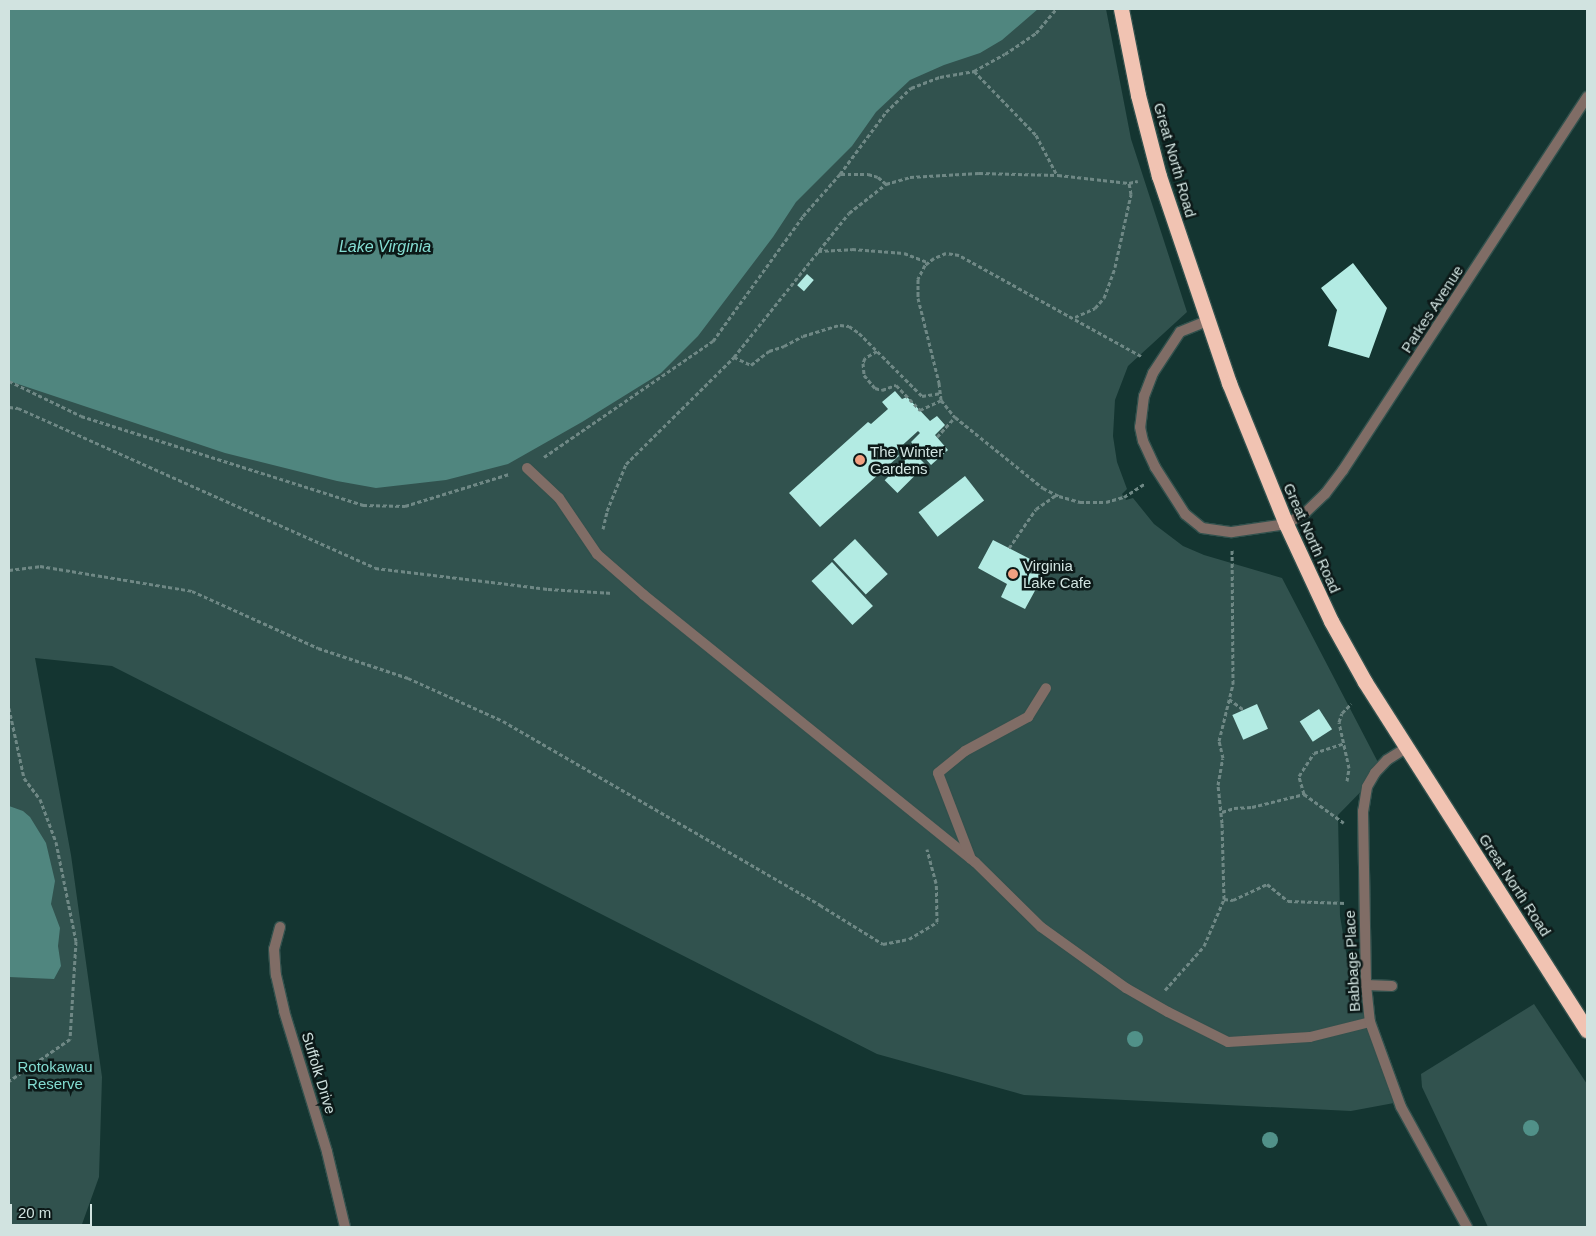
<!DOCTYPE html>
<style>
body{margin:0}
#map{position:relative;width:1596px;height:1236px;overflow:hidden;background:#143531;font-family:Helvetica,sans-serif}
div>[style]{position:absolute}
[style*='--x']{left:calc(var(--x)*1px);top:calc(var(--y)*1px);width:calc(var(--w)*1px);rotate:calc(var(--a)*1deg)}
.green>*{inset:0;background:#31524e}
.water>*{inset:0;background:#50867f}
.building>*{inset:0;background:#b3ebe3;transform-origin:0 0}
.path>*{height:3px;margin-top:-1.5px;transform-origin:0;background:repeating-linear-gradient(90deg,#6f8885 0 4px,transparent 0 6.5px)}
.roads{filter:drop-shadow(1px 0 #32514d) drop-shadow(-1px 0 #32514d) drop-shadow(0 1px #32514d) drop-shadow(0 -1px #32514d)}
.lane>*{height:10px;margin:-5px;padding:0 5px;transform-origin:5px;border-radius:5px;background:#806d66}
.street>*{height:10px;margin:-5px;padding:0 5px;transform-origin:5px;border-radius:5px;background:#806d66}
.highway>*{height:15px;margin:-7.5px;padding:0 7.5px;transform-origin:7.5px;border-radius:7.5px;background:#f1c3b2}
.trees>*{width:16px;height:16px;margin:-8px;border-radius:50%;background:#519189}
.dots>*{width:14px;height:14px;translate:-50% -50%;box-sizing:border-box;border:2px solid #0c1918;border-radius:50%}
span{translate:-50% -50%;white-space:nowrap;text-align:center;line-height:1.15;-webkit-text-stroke:5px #0c1918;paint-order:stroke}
.street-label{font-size:15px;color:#d1e3e0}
.poi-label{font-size:15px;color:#d1e3e0}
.left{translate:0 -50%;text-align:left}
.park-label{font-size:15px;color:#83dcd1}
.water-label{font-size:16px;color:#85ded3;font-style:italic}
.frame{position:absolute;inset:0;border:10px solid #d1e3e0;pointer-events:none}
.scale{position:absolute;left:10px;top:1204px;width:82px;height:22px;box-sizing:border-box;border:2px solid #d1e3e0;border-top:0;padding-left:6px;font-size:15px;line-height:18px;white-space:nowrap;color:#d1e3e0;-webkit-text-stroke:4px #0c1918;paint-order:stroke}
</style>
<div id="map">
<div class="green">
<i style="clip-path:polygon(9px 9px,1106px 9px,1131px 139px,1187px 312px,1128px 366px,1115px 400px,1113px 436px,1117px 462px,1127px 489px,1122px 494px,1126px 500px,1133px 498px,1154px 524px,1183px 546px,1204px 555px,1282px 578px,1382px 770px,1338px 815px,1340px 916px,1348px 964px,1394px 1103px,1351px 1111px,1024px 1095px,877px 1054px,112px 666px,35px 658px,71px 855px,102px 1077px,99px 1177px,81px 1227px,9px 1227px)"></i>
<i style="clip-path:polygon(1534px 1004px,1587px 1084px,1587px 1227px,1488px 1227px,1422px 1087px,1421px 1074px)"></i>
</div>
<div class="water">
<i style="clip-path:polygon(9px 9px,1038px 9px,1002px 40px,980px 53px,944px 65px,910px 80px,876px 112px,852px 146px,796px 202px,773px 237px,698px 336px,661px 373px,582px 422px,508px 464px,446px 480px,376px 488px,337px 481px,225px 453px,9px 381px)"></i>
<i style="clip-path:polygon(9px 806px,23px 811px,30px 817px,46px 843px,55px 881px,51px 904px,60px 928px,58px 946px,61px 966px,54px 979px,9px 977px)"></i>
</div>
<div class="building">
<i style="clip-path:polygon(1353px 263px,1387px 308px,1369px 358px,1328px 346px,1337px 310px,1321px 288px)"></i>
<i style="left:807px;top:274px;width:9px;height:15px;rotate:41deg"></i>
<i style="clip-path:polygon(895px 391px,902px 399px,907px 397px,909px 399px,930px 421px,937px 416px,945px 425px,935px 435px,948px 450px,931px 465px,911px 442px,920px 433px,918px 431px,896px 451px,899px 456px,820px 527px,789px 493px,868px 422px,871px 424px,888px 409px,882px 402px)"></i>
<i style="left:913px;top:452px;width:18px;height:40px;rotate:45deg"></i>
<i style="left:965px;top:476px;width:31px;height:59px;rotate:52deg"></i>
<i style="left:855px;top:539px;width:48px;height:30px;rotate:47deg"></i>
<i style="clip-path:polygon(993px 540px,1032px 560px,1036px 567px,1034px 572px,1043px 576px,1025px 609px,1001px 597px,1007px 584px,978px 568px)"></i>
<i style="left:832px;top:562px;width:60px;height:28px;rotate:47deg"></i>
<i style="left:1257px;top:704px;width:27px;height:27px;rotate:66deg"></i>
<i style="left:1319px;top:709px;width:24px;height:23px;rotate:57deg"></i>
</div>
<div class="path">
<i style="--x:974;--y:71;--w:89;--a:45.9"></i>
<i style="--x:1036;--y:135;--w:45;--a:62.3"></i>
<i style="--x:841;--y:174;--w:27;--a:0"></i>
<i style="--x:868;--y:174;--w:10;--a:17"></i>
<i style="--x:878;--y:177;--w:11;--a:41"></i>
<i style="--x:818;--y:251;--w:34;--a:-3"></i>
<i style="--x:852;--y:249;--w:52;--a:4.4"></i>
<i style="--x:904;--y:253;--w:26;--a:21"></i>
<i style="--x:1075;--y:317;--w:22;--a:-24"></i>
<i style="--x:1095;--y:308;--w:13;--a:-48"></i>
<i style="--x:1104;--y:298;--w:33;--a:-70"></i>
<i style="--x:1115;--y:267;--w:75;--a:-77.6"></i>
<i style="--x:1131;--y:194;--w:11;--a:-100"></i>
<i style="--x:877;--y:351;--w:14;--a:150"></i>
<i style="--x:865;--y:358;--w:5;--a:112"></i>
<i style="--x:863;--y:363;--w:12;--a:85"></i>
<i style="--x:864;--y:375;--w:17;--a:50"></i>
<i style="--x:875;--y:388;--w:7;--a:16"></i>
<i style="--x:882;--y:390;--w:15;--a:-20"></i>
<i style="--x:896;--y:385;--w:35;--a:46"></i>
<i style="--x:920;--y:410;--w:23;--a:-25"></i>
<i style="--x:1141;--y:356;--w:208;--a:-151"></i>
<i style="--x:959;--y:255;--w:13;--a:-171"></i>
<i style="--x:946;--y:253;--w:13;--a:157"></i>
<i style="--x:934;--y:258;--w:11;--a:142"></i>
<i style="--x:925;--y:265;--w:16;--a:117"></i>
<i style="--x:918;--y:279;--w:19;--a:90"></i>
<i style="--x:918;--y:298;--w:88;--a:76.1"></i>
<i style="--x:939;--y:383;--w:17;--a:83"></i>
<i style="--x:941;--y:400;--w:22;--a:51"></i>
<i style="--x:955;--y:417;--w:113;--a:38.9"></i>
<i style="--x:1043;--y:488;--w:18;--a:27"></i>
<i style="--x:1059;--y:496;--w:22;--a:16"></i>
<i style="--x:1080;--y:502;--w:26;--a:0"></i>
<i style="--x:1106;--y:502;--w:19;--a:-16"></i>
<i style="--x:1124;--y:497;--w:24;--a:-33"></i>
<i style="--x:734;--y:357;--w:19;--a:25"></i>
<i style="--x:751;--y:365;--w:23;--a:-38"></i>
<i style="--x:769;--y:351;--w:16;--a:-18"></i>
<i style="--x:784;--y:346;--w:21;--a:-28"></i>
<i style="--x:803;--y:336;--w:39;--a:-17"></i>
<i style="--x:840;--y:325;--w:9;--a:6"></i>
<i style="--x:849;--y:326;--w:12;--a:35"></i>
<i style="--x:859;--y:333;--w:89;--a:45"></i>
<i style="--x:922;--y:396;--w:18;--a:-9"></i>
<i style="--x:9;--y:381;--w:80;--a:25.9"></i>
<i style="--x:81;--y:416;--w:296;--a:17.5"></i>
<i style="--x:363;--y:505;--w:42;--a:1.4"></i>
<i style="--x:405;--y:506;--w:109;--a:-17.1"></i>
<i style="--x:9;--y:407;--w:9;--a:6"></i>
<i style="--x:18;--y:408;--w:391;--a:24.1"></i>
<i style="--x:375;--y:568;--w:174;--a:6.9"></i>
<i style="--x:548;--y:589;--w:65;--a:3.5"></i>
<i style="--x:937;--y:437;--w:27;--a:-48"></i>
<i style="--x:544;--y:457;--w:205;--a:-34.5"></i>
<i style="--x:713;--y:341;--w:154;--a:-54.2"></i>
<i style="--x:803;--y:216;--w:56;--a:-48.6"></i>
<i style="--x:840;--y:174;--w:77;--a:-53.4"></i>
<i style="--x:886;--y:112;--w:35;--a:-44"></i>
<i style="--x:911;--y:88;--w:31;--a:-21"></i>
<i style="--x:940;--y:77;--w:35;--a:-10"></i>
<i style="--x:974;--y:71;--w:35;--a:-29"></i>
<i style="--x:1005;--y:54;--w:37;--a:-34"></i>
<i style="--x:1036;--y:33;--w:31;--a:-50"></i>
<i style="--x:603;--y:529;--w:18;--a:-77"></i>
<i style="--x:607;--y:511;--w:51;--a:-68"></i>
<i style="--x:626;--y:464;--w:152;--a:-44.7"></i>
<i style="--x:734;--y:357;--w:184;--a:-51.4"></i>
<i style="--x:849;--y:213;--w:47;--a:-38.1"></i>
<i style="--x:886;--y:184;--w:25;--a:-16"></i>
<i style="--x:910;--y:177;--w:69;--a:-3.3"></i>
<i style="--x:979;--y:173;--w:79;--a:1.5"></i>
<i style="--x:1058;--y:175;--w:71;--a:6.4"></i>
<i style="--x:1129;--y:183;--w:9;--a:-13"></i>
<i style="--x:1009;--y:548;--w:47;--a:-55.3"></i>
<i style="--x:1036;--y:509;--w:24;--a:-35"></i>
<i style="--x:9;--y:570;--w:31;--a:-7"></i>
<i style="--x:40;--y:566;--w:154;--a:9.3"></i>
<i style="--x:192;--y:591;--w:138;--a:24.3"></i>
<i style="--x:318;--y:648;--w:95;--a:18.4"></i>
<i style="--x:408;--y:678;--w:104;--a:24.4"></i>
<i style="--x:503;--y:721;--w:367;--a:30.1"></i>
<i style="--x:820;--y:905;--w:74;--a:31.8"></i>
<i style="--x:883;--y:944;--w:26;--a:-11"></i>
<i style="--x:909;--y:939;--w:33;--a:-31"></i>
<i style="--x:937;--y:922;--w:39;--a:-91"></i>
<i style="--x:936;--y:883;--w:35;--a:-105"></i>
<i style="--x:1229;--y:699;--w:19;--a:36"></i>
<i style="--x:9;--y:708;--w:72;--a:77.9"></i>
<i style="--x:24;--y:778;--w:26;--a:53"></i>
<i style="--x:40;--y:799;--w:46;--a:69.6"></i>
<i style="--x:56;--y:842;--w:101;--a:78.6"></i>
<i style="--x:76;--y:941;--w:98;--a:93.5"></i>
<i style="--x:70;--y:1039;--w:74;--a:145.5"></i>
<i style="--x:1347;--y:781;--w:13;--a:-81"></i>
<i style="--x:1349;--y:768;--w:47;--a:-102.3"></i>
<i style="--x:1339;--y:722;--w:9;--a:-72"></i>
<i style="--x:1342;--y:713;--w:13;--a:-45"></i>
<i style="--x:1304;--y:794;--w:19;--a:-106"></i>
<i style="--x:1299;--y:776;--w:27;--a:-57"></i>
<i style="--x:1314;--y:753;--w:32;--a:-18"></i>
<i style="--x:1222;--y:812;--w:13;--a:-18"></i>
<i style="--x:1234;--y:808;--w:18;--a:-3"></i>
<i style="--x:1252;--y:807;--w:54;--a:-14"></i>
<i style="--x:1304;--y:794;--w:49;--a:35.9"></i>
<i style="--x:1224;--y:899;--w:9;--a:6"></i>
<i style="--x:1233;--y:900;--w:38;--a:-25"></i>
<i style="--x:1267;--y:884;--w:27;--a:39"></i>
<i style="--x:1288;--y:901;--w:58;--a:2"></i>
<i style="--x:1165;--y:990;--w:59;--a:-48.4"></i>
<i style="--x:1204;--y:946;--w:51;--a:-66.9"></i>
<i style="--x:1224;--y:899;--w:76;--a:-91.5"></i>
<i style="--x:1222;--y:823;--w:38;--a:-96"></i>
<i style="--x:1218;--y:785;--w:27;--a:-80"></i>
<i style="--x:1223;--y:758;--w:17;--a:-103"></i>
<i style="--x:1219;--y:741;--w:59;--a:-76.2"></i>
<i style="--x:1233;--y:684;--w:134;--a:-90.4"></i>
</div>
<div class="roads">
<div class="lane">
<i style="--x:1207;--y:321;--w:29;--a:158"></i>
<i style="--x:1180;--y:332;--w:49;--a:123.4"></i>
<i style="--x:1153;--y:373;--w:25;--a:111"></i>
<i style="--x:1144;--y:396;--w:31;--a:97"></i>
<i style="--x:1140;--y:427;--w:14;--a:78"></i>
<i style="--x:1143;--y:441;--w:29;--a:65"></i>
<i style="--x:1155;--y:467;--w:56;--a:57.4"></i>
<i style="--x:1185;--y:514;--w:22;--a:39"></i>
<i style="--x:1202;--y:528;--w:30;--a:8"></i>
<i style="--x:1232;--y:532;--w:55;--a:-8.4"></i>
<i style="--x:527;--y:468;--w:44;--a:43.2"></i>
<i style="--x:559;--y:498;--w:68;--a:55.8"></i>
<i style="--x:597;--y:554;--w:62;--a:41.1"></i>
<i style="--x:644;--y:595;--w:425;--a:38.9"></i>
<i style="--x:975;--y:862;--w:93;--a:44.6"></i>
<i style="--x:1041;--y:927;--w:105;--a:35.7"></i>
<i style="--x:1126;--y:988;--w:48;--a:29.7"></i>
<i style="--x:1168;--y:1012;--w:67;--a:26.6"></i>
<i style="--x:1228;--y:1042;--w:82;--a:-3.5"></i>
<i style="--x:1310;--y:1037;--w:62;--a:-14"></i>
<i style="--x:971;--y:859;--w:92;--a:-111"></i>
<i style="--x:938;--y:773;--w:35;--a:-39"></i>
<i style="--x:965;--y:751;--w:72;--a:-28.4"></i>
<i style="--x:1028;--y:717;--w:34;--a:-58"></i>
<i style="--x:1366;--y:985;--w:26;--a:2"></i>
</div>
<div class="street">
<i style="--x:1286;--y:524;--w:22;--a:-30"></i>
<i style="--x:1305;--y:513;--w:28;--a:-44"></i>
<i style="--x:1325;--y:494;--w:30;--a:-53"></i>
<i style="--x:1343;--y:470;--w:446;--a:-56.8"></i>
<i style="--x:1406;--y:748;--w:22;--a:148"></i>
<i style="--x:1387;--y:760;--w:18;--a:133"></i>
<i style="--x:1375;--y:773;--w:16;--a:120"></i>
<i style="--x:1367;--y:787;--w:24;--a:99"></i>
<i style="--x:1363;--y:811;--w:174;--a:89"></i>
<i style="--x:1366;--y:985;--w:37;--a:84"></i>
<i style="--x:1370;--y:1022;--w:90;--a:70"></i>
<i style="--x:1401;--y:1107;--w:137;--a:61.2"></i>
<i style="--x:280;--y:927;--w:23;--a:105"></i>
<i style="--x:274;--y:949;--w:26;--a:86"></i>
<i style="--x:276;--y:975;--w:37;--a:77"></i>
<i style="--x:284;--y:1011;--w:147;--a:73"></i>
<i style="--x:327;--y:1152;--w:77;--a:76.5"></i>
</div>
<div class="highway">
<i style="--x:1121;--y:9;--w:88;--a:78.8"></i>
<i style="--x:1138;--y:95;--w:84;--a:75.5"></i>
<i style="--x:1159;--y:176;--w:219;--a:71.3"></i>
<i style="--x:1229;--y:383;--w:152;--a:68"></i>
<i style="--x:1286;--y:524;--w:107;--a:65.1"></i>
<i style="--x:1331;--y:621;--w:70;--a:60.9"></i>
<i style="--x:1365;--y:682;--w:413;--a:57.5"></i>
</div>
</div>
<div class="trees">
<i style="left:1135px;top:1039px"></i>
<i style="left:1531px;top:1128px"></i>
<i style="left:1270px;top:1140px"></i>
</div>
<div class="dots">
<i style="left:860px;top:460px;background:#f2a081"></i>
<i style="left:1013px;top:574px;background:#f2a081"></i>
</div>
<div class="street-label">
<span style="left:1175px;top:160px;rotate:74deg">Great North Road</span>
<span style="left:1432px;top:309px;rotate:-57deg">Parkes Avenue</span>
<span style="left:1312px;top:538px;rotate:66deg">Great North Road</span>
<span style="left:1515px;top:885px;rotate:57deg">Great North Road</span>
<span style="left:1352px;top:961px;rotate:-93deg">Babbage Place</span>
<span style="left:319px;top:1073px;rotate:73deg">Suffolk Drive</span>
</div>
<div class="poi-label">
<span class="left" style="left:870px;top:460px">The Winter<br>Gardens</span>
<span class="left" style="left:1023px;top:574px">Virginia<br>Lake Cafe</span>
</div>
<div class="park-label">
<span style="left:55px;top:1075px">Rotokawau<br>Reserve</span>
</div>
<div class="water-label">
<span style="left:385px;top:247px">Lake Virginia</span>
</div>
<div class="frame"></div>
<div class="scale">20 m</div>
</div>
